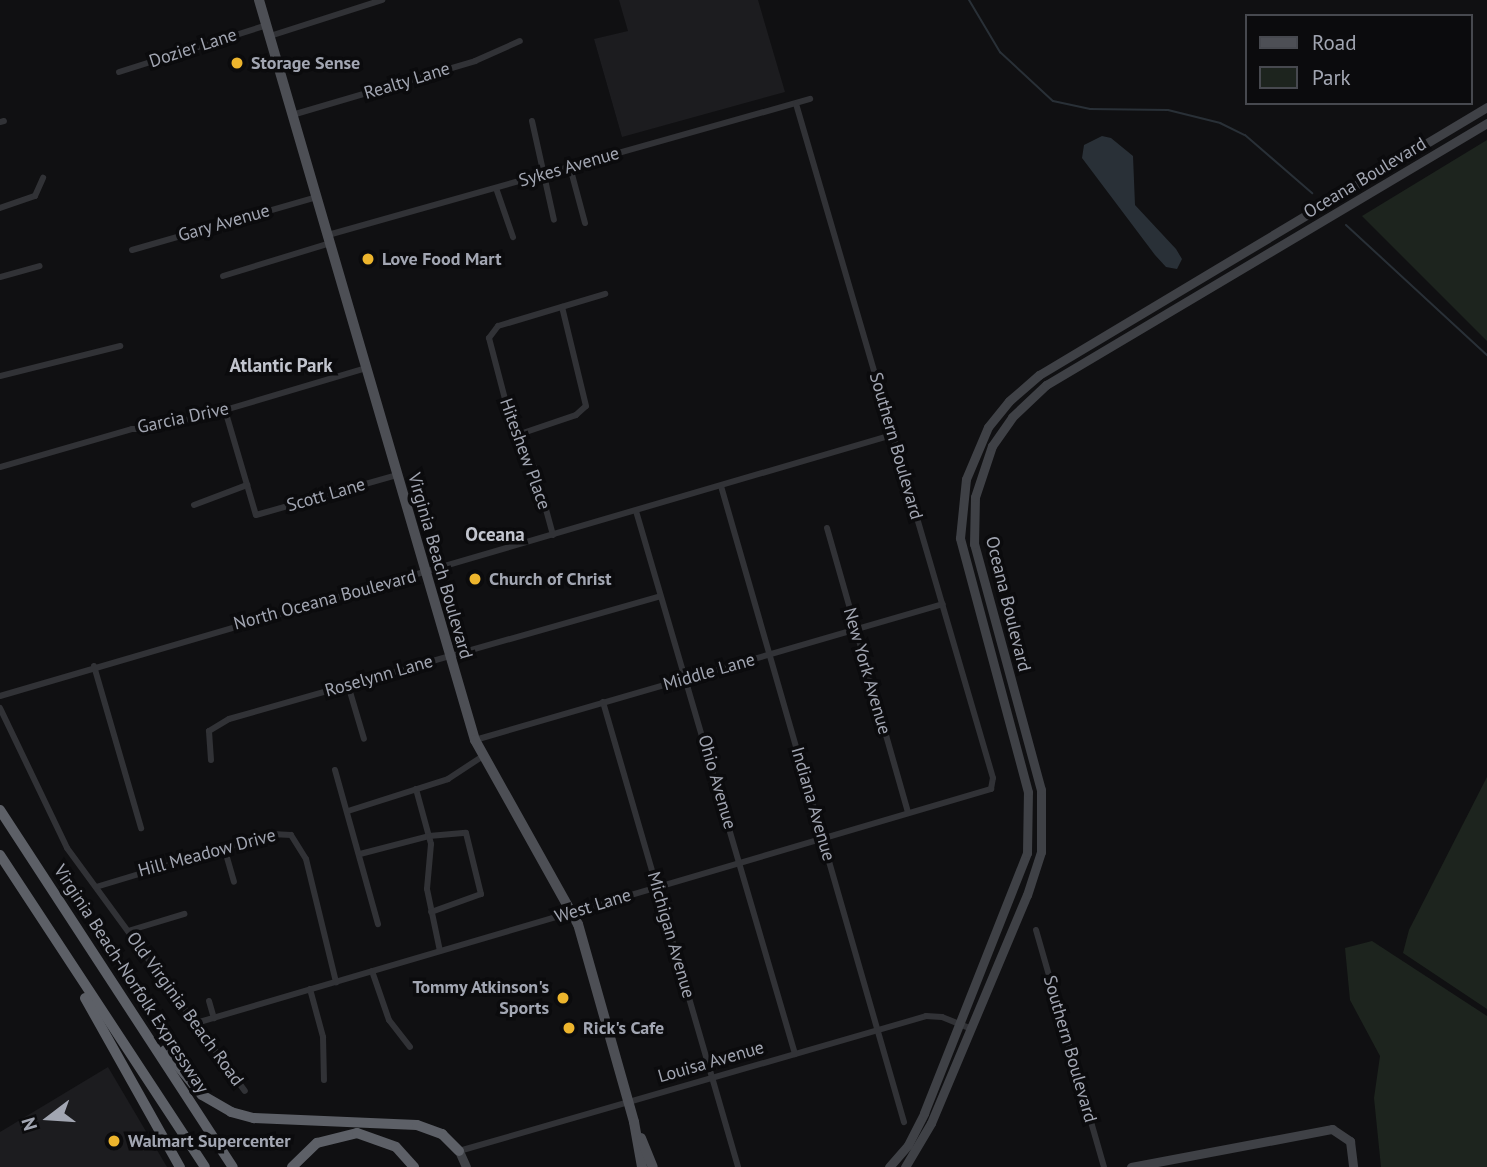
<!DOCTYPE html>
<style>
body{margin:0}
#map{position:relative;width:1487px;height:1167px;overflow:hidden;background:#101012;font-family:"PT Sans",sans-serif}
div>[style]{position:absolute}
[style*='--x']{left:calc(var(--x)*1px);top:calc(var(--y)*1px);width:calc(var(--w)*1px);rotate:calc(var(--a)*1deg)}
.built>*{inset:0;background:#1c1c1f}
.green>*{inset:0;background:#1d241e}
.water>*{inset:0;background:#293037}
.stream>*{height:2px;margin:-1px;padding:0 1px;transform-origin:1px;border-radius:1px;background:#293037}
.street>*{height:6px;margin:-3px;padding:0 3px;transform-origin:3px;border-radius:3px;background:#313236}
.secondary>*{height:9px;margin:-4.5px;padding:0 4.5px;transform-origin:4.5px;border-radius:4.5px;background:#3f4146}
.primary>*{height:10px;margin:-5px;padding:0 5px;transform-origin:5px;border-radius:5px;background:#4d4f55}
.highway>*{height:10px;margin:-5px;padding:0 5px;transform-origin:5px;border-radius:5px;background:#5d6067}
.dots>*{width:19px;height:19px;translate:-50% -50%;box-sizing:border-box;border:4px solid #0b0b0d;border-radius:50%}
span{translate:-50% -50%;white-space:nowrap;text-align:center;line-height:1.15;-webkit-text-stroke:7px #0b0b0d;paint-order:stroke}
.street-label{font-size:18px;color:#a2a6b2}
.poi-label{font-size:18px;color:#a2a6b2;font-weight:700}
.left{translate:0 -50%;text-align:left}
.right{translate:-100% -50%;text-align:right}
.neighbourhood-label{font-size:19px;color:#c2c5ce;font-weight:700}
.legend{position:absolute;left:1245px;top:14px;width:228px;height:91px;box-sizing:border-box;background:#0b0b0d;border:2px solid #47494f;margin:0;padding:9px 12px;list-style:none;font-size:21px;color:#a2a6b2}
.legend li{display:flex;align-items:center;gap:14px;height:35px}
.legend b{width:35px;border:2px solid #47494f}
.north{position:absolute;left:14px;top:1083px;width:70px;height:70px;-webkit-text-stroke:5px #0b0b0d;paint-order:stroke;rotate:253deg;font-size:19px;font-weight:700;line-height:28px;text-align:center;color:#a2a6b2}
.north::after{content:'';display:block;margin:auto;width:24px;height:32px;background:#a2a6b2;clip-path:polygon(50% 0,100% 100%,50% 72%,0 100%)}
</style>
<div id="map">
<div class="built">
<i style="clip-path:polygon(619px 0,758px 0,785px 92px,622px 137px,594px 39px,628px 31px)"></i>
<i style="clip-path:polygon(108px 1067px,167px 1167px,0 1167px,0 1132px)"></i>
</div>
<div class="green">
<i style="clip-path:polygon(1487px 140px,1487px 341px,1362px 216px)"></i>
<i style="clip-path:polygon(1487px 777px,1487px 1009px,1403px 953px,1409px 930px)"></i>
<i style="clip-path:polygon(1372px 941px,1487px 1016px,1487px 1167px,1381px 1167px,1374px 1098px,1380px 1056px,1350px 1000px,1345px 948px)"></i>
</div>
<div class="water">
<i style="clip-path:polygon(1102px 136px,1111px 138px,1133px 156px,1135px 205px,1176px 249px,1182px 259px,1177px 269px,1166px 267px,1155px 255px,1082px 158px,1084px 145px)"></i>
</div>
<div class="stream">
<i style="--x:969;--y:0;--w:61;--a:59.2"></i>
<i style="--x:1000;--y:52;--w:72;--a:42.8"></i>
<i style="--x:1053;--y:101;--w:38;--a:12"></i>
<i style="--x:1090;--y:109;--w:78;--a:0.7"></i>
<i style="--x:1168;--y:110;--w:54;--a:14"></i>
<i style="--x:1220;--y:123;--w:28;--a:26"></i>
<i style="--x:1245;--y:135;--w:89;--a:40.9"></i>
<i style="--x:1346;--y:225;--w:192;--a:42.7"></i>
</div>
<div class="street">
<i style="--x:270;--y:36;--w:118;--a:-17.8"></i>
<i style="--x:119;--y:72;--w:155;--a:-17.6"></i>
<i style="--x:292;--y:115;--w:191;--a:-16.4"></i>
<i style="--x:475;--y:61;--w:49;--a:-24"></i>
<i style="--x:532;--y:121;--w:101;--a:77.5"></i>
<i style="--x:0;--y:122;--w:4;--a:-14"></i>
<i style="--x:570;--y:167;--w:58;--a:75"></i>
<i style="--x:496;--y:188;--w:52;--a:70.9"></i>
<i style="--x:0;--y:208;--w:37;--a:-19"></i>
<i style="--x:35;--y:196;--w:20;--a:-66"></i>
<i style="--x:328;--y:235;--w:501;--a:-15.76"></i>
<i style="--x:132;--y:250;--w:192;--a:-16"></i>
<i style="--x:223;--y:276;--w:112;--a:-17.1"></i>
<i style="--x:0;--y:277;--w:41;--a:-15.4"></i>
<i style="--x:0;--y:376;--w:124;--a:-14"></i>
<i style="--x:225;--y:410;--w:109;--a:73.6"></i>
<i style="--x:256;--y:515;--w:147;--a:-15.8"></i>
<i style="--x:517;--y:435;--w:62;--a:-18.7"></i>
<i style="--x:576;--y:415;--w:13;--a:-42"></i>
<i style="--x:586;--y:406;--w:102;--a:-103.6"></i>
<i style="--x:0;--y:467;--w:137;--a:-16.1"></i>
<i style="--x:132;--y:429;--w:19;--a:0"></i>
<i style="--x:151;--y:429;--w:76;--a:-14.4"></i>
<i style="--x:225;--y:410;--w:147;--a:-16.6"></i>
<i style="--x:721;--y:486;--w:662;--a:73.95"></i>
<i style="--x:194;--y:505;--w:57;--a:-20.7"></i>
<i style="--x:636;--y:511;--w:566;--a:73.68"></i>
<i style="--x:827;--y:528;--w:296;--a:74.1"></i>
<i style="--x:553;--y:535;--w:68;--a:-105.3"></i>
<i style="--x:535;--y:469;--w:53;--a:-117.1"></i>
<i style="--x:511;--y:422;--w:87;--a:-104.7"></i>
<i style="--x:489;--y:338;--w:15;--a:-53"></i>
<i style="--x:498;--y:326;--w:112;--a:-16.7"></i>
<i style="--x:94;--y:666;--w:169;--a:73.8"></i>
<i style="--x:348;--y:685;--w:56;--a:73.5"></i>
<i style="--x:0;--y:696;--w:929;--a:-16.31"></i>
<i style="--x:603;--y:702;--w:484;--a:73.8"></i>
<i style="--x:0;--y:708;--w:155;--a:64.4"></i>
<i style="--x:67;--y:848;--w:301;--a:53.8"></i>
<i style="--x:475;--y:740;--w:487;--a:-16.2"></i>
<i style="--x:211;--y:760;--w:29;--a:-94"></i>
<i style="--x:209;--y:731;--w:23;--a:-31"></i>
<i style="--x:229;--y:719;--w:448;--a:-15.9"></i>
<i style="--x:335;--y:770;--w:160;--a:74.4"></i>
<i style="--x:416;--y:789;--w:57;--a:74.7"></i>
<i style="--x:431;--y:844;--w:45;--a:95.1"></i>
<i style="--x:427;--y:889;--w:63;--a:78.2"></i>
<i style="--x:348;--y:811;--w:105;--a:-17.7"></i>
<i style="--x:448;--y:779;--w:42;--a:-33.3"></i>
<i style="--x:224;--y:847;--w:36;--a:74"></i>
<i style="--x:360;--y:854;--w:71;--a:-14.6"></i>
<i style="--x:429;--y:836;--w:37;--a:-5"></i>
<i style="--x:466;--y:833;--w:63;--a:76.2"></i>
<i style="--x:481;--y:894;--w:53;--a:160.2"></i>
<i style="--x:96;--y:887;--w:184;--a:-16.8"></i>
<i style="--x:272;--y:834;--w:19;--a:3"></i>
<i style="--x:291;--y:835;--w:28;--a:58"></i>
<i style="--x:306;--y:859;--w:127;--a:76.3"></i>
<i style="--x:1036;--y:930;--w:247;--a:74"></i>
<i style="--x:128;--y:931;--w:59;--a:-16.9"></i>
<i style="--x:372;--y:971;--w:52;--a:70.9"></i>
<i style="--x:389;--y:1020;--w:34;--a:52"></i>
<i style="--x:310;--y:989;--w:50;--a:74.8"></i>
<i style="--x:323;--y:1037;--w:43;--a:88.7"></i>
<i style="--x:209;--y:1001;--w:18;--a:74"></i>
<i style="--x:196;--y:1023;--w:829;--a:-16.4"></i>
<i style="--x:991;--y:789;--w:11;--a:-80"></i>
<i style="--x:993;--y:778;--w:702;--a:-106.29"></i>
<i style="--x:459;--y:1151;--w:486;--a:-16.1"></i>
<i style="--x:926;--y:1016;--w:16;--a:4"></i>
<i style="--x:942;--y:1017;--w:31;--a:22"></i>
</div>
<div class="secondary">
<i style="--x:459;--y:1151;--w:17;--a:66"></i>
<i style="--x:889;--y:1167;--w:29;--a:-49"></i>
<i style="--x:908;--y:1145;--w:36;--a:-63"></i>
<i style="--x:924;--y:1113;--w:280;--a:-68.4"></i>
<i style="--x:1027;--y:853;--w:61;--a:-89.1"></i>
<i style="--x:1028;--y:792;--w:263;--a:-105"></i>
<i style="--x:960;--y:538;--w:59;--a:-84.2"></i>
<i style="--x:966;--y:479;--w:56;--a:-67.1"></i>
<i style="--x:988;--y:427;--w:33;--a:-51"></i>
<i style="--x:1009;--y:401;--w:40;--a:-41"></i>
<i style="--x:1039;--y:375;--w:522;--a:-30.89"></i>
<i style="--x:905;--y:1167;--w:51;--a:-59.4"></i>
<i style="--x:931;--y:1123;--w:247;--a:-67.2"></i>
<i style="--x:1027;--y:895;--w:45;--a:-72"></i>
<i style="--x:1041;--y:852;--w:62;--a:-90"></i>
<i style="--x:1041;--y:790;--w:255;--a:-105.2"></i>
<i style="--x:974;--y:544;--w:47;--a:-88.8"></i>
<i style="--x:975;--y:497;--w:54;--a:-71.6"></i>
<i style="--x:992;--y:446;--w:35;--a:-55"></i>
<i style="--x:1012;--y:417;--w:47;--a:-43.3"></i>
<i style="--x:1046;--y:385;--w:513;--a:-30.71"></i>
<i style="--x:1131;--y:1167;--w:205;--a:-10.7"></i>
<i style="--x:1332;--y:1129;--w:22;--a:34"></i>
<i style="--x:1350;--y:1141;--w:26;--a:83"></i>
</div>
<div class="primary">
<i style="--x:259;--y:0;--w:771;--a:73.73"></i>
<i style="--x:475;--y:740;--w:211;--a:60.8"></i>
<i style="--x:578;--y:924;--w:206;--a:74.2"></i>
<i style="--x:634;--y:1122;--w:46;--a:79.9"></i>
<i style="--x:641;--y:1138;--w:31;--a:68"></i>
</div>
<div class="highway">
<i style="--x:0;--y:810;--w:426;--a:56.9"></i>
<i style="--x:0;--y:855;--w:373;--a:56.7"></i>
<i style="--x:85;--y:998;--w:194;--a:60.7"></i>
<i style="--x:165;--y:1050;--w:58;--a:50.6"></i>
<i style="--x:202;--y:1095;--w:34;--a:30"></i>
<i style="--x:231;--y:1112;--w:24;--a:15"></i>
<i style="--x:254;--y:1118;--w:163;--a:2.5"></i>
<i style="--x:417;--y:1125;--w:27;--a:20"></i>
<i style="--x:442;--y:1134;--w:24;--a:45"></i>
<i style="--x:292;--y:1167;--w:35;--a:-44"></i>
<i style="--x:317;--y:1143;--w:41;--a:-14"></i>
<i style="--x:357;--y:1133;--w:41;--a:19.7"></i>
<i style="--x:396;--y:1147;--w:27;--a:48"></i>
</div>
<div class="dots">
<i style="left:237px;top:63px;background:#edb52d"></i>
<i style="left:368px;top:259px;background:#edb52d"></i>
<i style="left:475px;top:579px;background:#edb52d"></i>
<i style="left:563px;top:998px;background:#edb52d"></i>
<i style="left:569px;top:1028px;background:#edb52d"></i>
<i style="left:114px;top:1141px;background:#edb52d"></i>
</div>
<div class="street-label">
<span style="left:193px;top:48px;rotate:-18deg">Dozier Lane</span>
<span style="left:407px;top:81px;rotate:-17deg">Realty Lane</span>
<span style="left:569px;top:167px;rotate:-16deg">Sykes Avenue</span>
<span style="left:1365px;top:178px;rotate:-31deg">Oceana Boulevard</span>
<span style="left:224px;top:223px;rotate:-16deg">Gary Avenue</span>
<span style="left:183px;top:418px;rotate:-12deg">Garcia Drive</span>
<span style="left:896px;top:446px;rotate:74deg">Southern Boulevard</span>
<span style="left:525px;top:454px;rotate:70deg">Hiteshew Place</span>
<span style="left:326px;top:495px;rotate:-16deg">Scott Lane</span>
<span style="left:440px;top:566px;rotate:74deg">Virginia Beach Boulevard</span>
<span style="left:325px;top:600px;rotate:-15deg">North Oceana Boulevard</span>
<span style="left:1008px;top:604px;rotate:76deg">Oceana Boulevard</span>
<span style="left:867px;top:671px;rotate:74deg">New York Avenue</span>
<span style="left:709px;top:672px;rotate:-16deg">Middle Lane</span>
<span style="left:379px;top:676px;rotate:-16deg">Roselynn Lane</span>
<span style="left:717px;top:782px;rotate:74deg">Ohio Avenue</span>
<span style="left:813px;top:804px;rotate:74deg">Indiana Avenue</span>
<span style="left:207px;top:853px;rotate:-15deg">Hill Meadow Drive</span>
<span style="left:593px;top:906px;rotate:-17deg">West Lane</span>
<span style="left:671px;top:935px;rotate:74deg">Michigan Avenue</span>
<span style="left:131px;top:979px;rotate:57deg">Virginia Beach-Norfolk Expressway</span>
<span style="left:185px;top:1009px;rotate:54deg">Old Virginia Beach Road</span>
<span style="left:1070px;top:1049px;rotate:74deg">Southern Boulevard</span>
<span style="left:711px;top:1062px;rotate:-16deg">Louisa Avenue</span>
</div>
<div class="poi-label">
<span class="left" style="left:251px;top:63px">Storage Sense</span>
<span class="left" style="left:382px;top:259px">Love Food Mart</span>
<span class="left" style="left:489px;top:579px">Church of Christ</span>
<span class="right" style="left:549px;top:998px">Tommy Atkinson's<br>Sports</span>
<span class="left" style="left:583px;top:1028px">Rick's Cafe</span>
<span class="left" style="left:128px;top:1141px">Walmart Supercenter</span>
</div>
<div class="neighbourhood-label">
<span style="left:281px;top:366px">Atlantic Park</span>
<span style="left:495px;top:535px">Oceana</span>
</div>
<ul class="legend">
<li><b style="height:9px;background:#4d4f55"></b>Road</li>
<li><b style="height:19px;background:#1d241e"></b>Park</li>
</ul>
<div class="north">N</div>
</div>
